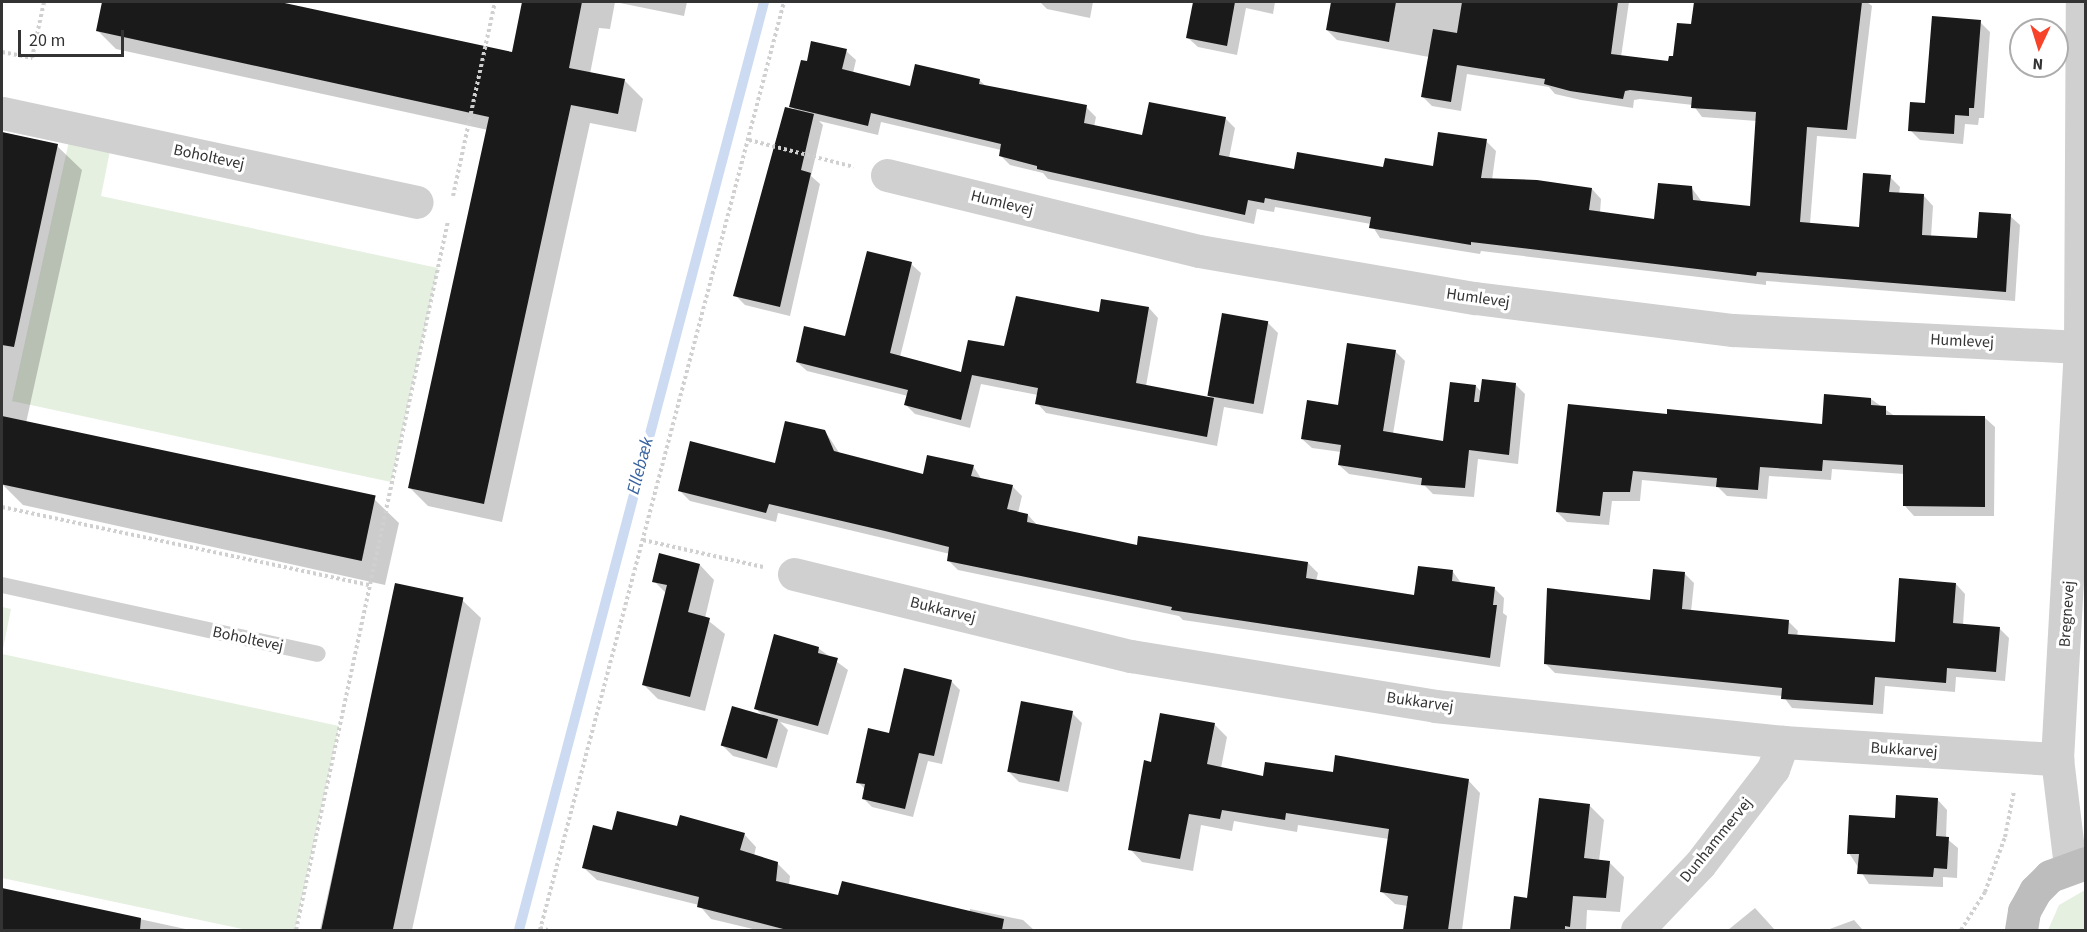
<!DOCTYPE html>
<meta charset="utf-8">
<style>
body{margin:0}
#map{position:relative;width:2087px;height:932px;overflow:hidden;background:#fff;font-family:"Source Sans 3",sans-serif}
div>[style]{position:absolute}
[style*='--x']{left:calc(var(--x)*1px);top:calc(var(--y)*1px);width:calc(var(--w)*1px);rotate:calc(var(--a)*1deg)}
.green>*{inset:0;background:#e6f0e1}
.shadow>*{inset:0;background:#0003}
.stream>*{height:10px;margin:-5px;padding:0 5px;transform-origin:5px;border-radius:5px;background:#ccdbf1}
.building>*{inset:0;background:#1a1a1a;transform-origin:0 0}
.path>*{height:4px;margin-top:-2px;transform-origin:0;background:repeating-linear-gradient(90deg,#d0d0d0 0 3px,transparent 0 6px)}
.lane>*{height:16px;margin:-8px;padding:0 8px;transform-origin:8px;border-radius:8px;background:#d0d0d0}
.street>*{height:33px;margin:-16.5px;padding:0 16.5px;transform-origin:16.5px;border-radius:16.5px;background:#d0d0d0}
.secondary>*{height:33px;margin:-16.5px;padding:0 16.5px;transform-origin:16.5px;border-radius:16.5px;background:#bdbdbd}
span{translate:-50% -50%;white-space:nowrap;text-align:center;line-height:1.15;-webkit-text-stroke:6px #fff;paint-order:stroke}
.street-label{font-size:16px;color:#333}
.water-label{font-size:18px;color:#37629f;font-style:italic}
.frame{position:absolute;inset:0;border:3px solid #333;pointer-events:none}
.north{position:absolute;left:2009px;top:18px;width:60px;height:60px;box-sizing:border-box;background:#fff;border:2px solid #adadad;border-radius:50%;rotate:184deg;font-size:16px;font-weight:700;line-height:24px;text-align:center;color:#333}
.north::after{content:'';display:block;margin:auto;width:21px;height:27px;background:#f64329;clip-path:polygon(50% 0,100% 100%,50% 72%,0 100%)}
.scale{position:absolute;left:18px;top:30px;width:106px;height:27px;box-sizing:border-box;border:3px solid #333;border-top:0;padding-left:8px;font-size:18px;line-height:21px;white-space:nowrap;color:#333;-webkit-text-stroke:4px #fff;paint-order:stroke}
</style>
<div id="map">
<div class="green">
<i style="clip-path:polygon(69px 141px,110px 151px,101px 196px,438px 268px,391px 482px,12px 401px)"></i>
<i style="clip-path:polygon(2px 607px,11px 609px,2px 654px,339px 726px,295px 930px,247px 930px,2px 878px)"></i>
<i style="clip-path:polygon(2085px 890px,2085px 930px,2048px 930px,2059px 905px)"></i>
</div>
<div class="shadow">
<i style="clip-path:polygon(103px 2px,273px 2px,513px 54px,524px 2px,687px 2px,684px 16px,615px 2px,610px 29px,599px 28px,590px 74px,624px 80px,643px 99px,636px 132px,590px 123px,502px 522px,428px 506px,409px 487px,488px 130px,116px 49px,97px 30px)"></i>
<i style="clip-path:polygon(1040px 2px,1093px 2px,1090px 18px,1047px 9px)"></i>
<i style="clip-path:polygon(1195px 2px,1275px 2px,1273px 14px,1246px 8px,1237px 55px,1198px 47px,1187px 37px)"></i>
<i style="clip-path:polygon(1333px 2px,1629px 2px,1621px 57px,1670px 63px,1693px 26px,1695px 2px,1867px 2px,1872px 6px,1856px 139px,1817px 136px,1810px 224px,1860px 228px,1890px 177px,1900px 187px,1899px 194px,1924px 196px,1933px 206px,1931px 237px,1979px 240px,2010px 216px,2020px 225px,2015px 301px,1766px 281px,1766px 285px,1481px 251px,1480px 254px,1380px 238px,1371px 224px,1275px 207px,1274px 212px,1257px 209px,1254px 224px,1048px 179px,1043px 173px,1010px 165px,1000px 155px,1001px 150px,881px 122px,878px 135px,819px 121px,823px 125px,811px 176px,820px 184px,790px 316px,745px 305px,735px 295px,808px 62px,846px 51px,856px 60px,853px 73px,911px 88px,979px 80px,987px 87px,1086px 107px,1096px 117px,1094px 127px,1143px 137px,1225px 118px,1235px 128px,1229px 158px,1295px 171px,1434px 168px,1486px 141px,1496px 151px,1492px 180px,1592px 189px,1601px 199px,1600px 213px,1656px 221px,1691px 187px,1702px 202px,1751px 207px,1757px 121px,1702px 117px,1693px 105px,1640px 99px,1634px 100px,1633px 108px,1581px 100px,1555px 94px,1549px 87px,1467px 74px,1461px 111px,1432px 106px,1422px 96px,1429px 57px,1337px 40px,1327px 30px)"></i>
<i style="clip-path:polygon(1980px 22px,1990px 32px,1984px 118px,1979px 118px,1978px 125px,1965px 124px,1963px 144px,1920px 140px,1910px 130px)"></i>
<i style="clip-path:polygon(2px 132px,57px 146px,82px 170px,26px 423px,374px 499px,399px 523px,385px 585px,23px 505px,2px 484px,9px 435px,2px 433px)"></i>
<i style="clip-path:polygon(911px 264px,921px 273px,900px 357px,962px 374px,1005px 348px,1100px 314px,1149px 308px,1158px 318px,1146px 386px,1212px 399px,1209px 396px,1268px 323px,1278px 333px,1263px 414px,1224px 407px,1217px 446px,1046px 413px,1037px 403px,1038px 395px,981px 384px,970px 428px,915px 414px,906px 405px,908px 396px,807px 371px,797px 362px,846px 338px)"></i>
<i style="clip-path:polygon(1395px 351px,1405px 361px,1393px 434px,1444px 442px,1476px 386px,1482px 393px,1515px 384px,1525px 394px,1518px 464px,1478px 459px,1474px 497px,1433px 494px,1425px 486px,1349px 474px,1339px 465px,1341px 452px,1312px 448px,1302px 439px)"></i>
<i style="clip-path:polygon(1871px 399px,1896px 417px,1985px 418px,1995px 427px,1994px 516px,1914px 516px,1905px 506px,1905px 474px,1832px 469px,1831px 480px,1769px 476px,1767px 499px,1727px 496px,1718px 487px,1642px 480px,1640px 501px,1612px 501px,1609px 525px,1567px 522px,1557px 512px,1668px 416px,1824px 426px)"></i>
<i style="clip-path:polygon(825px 431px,840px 454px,924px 476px,973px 466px,982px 480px,1012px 486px,1022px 496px,1018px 513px,1028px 515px,1038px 526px,1138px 546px,1308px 563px,1318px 573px,1316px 581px,1415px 597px,1453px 572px,1462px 584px,1494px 588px,1504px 598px,1503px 613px,1507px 616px,1500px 667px,1183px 620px,1179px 616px,958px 570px,948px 560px,950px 554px,778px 513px,776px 522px,690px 501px,680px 491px,776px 464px)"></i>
<i style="clip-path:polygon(700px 565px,714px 580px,705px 618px,725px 634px,705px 711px,658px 699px,643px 684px,666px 593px,654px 581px)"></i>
<i style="clip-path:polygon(1685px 574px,1694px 583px,1691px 612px,1788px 621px,1798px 631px,1797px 636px,1896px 643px,1956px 584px,1965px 594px,1963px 625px,1999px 628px,2009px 638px,2005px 681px,1956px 677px,1955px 692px,1885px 686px,1883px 714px,1792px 708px,1783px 696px,1555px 673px,1545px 663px,1652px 602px)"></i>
<i style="clip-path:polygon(396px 585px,462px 600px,481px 618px,412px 930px,320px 930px)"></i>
<i style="clip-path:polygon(818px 648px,848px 670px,828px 735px,780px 722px,788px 730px,777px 768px,733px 756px,723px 746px,763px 716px,755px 708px)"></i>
<i style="clip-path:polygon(951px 681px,960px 690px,942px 764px,928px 761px,913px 817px,872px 807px,863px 798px,865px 789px,858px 782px,890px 735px)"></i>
<i style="clip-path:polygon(1072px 713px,1082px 723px,1068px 792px,1019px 782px,1009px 772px)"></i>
<i style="clip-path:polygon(1214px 724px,1227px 737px,1221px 768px,1264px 777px,1334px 773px,1468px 780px,1480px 793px,1462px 930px,1405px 930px,1408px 906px,1395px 904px,1382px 892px,1389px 839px,1298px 825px,1297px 832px,1234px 821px,1232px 831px,1201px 825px,1193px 871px,1142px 862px,1130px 849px,1152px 763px)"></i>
<i style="clip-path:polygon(1937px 799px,1947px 810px,1946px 838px,1958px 848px,1957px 878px,1943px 877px,1943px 887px,1869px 884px,1849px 853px,1896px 820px)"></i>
<i style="clip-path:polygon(1589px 805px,1604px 820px,1599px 861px,1609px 862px,1624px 877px,1620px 912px,1587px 910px,1586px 930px,1537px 930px,1526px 920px)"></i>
<i style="clip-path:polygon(678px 827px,744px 834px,756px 847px,754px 856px,777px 863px,790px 876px,789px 885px,840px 897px,969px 913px,970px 909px,1023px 920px,1034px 930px,757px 930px,711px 919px,699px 905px,597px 880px,584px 868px,613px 832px)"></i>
<i style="clip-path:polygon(2px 889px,190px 930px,2px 930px)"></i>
<i style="clip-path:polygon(1755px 908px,1775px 930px,1728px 930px)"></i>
<i style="clip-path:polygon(1854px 920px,1863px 930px,1827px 930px)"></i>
</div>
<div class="stream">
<i style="--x:519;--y:930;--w:960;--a:-75.21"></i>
</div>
<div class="building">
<i style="clip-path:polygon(102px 2px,280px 2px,512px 52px,522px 2px,582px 2px,569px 68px,625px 79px,618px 114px,571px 105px,484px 504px,408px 488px,489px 117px,96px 31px)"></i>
<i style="clip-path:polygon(1193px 2px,1235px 2px,1227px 46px,1186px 38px)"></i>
<i style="clip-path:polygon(1331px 2px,1396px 2px,1389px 42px,1326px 30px)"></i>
<i style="clip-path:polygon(1462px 2px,1618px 2px,1611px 54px,1668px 61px,1669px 56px,1673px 56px,1677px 23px,1691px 24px,1694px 2px,1862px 2px,1847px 130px,1807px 127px,1800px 222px,1859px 227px,1863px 173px,1891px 175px,1889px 192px,1924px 194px,1922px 235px,1977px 238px,1979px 212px,2011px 214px,2006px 292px,1757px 272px,1756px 276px,1471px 242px,1471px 245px,1369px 228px,1371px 217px,1265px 198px,1264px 203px,1248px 200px,1245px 215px,1037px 169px,1037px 166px,999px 156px,1001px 144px,871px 113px,868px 126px,789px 107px,801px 60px,807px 61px,811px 41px,847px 49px,842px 69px,910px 86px,915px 64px,980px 79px,979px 84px,1087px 105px,1084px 123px,1142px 135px,1149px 102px,1226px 117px,1219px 155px,1294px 169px,1297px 152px,1383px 167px,1385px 158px,1433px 166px,1438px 132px,1487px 139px,1481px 178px,1537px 180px,1592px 188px,1589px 210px,1654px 219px,1658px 183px,1692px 186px,1693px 200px,1750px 206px,1756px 112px,1691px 108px,1692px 97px,1630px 90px,1625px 91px,1623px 99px,1570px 91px,1544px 84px,1545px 79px,1457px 65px,1451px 102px,1421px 97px,1433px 29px,1457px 33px)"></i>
<i style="clip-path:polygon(1932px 16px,1981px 20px,1974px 108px,1969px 108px,1969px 116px,1955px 115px,1954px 134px,1908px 131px,1910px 102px,1925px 103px)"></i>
<i style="clip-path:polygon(785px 107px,814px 114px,801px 170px,811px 173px,780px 307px,733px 296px)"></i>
<i style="clip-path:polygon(2px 132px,58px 144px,14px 347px,2px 345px)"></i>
<i style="clip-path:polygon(867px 251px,912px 262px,890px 353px,961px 372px,968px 340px,1004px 346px,1016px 296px,1099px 312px,1101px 299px,1149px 307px,1136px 383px,1214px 398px,1207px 437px,1035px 404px,1038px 388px,972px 375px,961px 420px,904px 405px,908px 390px,796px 362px,804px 326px,845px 336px)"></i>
<i style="left:1222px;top:313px;width:47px;height:84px;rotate:10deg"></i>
<i style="clip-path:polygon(1347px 343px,1396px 350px,1383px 431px,1443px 441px,1450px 382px,1476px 385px,1474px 402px,1479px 402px,1482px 379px,1516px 383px,1509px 455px,1469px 450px,1465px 488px,1421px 485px,1422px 478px,1338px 465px,1341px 445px,1301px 439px,1307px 400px,1338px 405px)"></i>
<i style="clip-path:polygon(1824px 394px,1871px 398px,1871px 405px,1886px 406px,1886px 415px,1985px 416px,1985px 507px,1903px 506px,1903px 465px,1823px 460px,1822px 471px,1760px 467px,1758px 490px,1716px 487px,1717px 478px,1633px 471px,1630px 492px,1603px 492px,1600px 516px,1556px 512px,1568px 404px,1667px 414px,1667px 409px,1822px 424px)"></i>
<i style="left:2px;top:416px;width:382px;height:67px;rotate:12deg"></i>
<i style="clip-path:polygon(785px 421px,825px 430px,834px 451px,923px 474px,927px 455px,974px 465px,971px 476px,1013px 485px,1007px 509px,1028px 514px,1027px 522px,1137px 545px,1138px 536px,1308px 562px,1306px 578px,1414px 595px,1418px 566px,1453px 570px,1452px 581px,1495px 587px,1493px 605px,1497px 605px,1490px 658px,1171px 610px,1172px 607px,947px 561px,949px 547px,885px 531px,769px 504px,766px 513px,678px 491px,690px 441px,775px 463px)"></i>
<i style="clip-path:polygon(659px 553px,700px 564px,688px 612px,710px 618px,690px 697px,642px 685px,667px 585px,652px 582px)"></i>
<i style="clip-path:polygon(1653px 569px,1685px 572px,1682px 609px,1789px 620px,1788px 634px,1895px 642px,1899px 578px,1956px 583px,1953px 623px,2000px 627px,1996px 672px,1947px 668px,1946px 683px,1875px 677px,1873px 705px,1781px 699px,1782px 688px,1544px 664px,1547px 588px,1650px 600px)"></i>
<i style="left:395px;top:583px;width:70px;height:355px;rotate:12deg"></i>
<i style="clip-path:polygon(774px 634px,819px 647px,818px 653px,838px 658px,818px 726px,754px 709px)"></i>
<i style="clip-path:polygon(904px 668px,952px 680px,934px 756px,919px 753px,905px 809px,862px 799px,865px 784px,856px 783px,868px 728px,889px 733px)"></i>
<i style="left:1021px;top:701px;width:53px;height:72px;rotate:11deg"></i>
<i style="left:732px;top:706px;width:48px;height:41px;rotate:16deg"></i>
<i style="clip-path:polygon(1160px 713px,1215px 723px,1207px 764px,1263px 776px,1265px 762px,1333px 772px,1335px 755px,1469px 779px,1448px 930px,1403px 930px,1408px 896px,1380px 892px,1389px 829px,1286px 813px,1285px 820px,1222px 810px,1220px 819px,1189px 814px,1180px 859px,1128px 850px,1144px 760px,1151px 762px)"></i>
<i style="clip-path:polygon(1896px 795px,1938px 798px,1936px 836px,1949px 837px,1947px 869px,1934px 868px,1933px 877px,1857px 874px,1859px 854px,1847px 854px,1849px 815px,1895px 818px)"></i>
<i style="clip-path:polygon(1539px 798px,1590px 804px,1584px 858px,1610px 861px,1606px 898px,1573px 896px,1570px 927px,1565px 926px,1565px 930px,1510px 930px,1514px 896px,1527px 898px)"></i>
<i style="clip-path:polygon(617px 811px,677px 826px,680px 815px,745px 833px,740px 850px,778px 862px,776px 881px,838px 895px,842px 881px,1004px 919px,1002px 930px,787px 930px,697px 907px,699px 897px,582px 868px,593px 825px,612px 830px)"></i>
<i style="clip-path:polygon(2px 888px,141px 918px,140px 930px,2px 930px)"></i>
</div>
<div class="path">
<i style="--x:2;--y:52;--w:31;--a:11"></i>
<i style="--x:32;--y:58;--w:57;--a:-77.9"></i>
<i style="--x:749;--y:140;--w:108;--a:14.4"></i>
<i style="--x:453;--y:196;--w:198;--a:-77.8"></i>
<i style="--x:2;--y:507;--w:376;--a:12"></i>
<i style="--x:643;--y:540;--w:123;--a:12.7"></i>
<i style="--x:540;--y:928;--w:8;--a:14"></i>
<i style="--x:296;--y:930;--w:725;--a:-77.9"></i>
<i style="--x:540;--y:930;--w:960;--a:-75.27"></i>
<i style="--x:1961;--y:930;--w:45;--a:-57.7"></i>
<i style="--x:1985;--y:892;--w:59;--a:-70"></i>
<i style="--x:2005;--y:837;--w:47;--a:-78.9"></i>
</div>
<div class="lane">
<i style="--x:2;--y:585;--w:323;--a:12.3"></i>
</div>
<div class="street">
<i style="--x:2;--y:113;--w:424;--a:12.1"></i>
<i style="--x:887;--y:175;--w:321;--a:13.7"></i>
<i style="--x:1199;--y:251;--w:280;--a:9.7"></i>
<i style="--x:1475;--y:298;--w:260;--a:7.1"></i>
<i style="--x:1733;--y:330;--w:347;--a:2.8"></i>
<i style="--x:794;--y:574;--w:347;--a:13.7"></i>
<i style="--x:1131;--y:656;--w:308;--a:9.3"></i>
<i style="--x:1435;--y:706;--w:350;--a:5.9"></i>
<i style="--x:1783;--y:742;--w:275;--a:3.6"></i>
<i style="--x:2070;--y:866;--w:108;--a:-96.9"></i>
<i style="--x:2057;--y:759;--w:413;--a:-86.8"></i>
<i style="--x:2080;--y:347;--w:345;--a:-89.7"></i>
<i style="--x:1637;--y:930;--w:91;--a:-46.3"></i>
<i style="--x:1700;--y:864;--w:120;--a:-52.5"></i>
<i style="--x:1773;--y:769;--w:29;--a:-70"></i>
</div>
<div class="secondary">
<i style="--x:2021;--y:930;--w:19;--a:-81"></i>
<i style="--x:2024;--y:911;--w:23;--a:-61"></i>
<i style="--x:2035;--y:891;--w:21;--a:-45"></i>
<i style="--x:2050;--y:876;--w:38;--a:-20"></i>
</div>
<div class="street-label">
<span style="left:209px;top:157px;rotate:12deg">Boholtevej</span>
<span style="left:1002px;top:203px;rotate:14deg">Humlevej</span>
<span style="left:1478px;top:298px;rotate:8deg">Humlevej</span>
<span style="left:1962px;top:341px;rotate:3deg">Humlevej</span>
<span style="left:943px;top:610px;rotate:14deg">Bukkarvej</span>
<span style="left:2067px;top:614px;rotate:-86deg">Bregnevej</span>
<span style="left:248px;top:639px;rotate:12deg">Boholtevej</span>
<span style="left:1420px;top:702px;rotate:8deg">Bukkarvej</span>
<span style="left:1904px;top:750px;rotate:4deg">Bukkarvej</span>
<span style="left:1716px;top:840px;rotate:-51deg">Dunhammervej</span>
</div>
<div class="water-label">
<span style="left:641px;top:466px;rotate:-75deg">Ellebæk</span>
</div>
<div class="frame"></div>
<div class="north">N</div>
<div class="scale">20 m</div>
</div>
